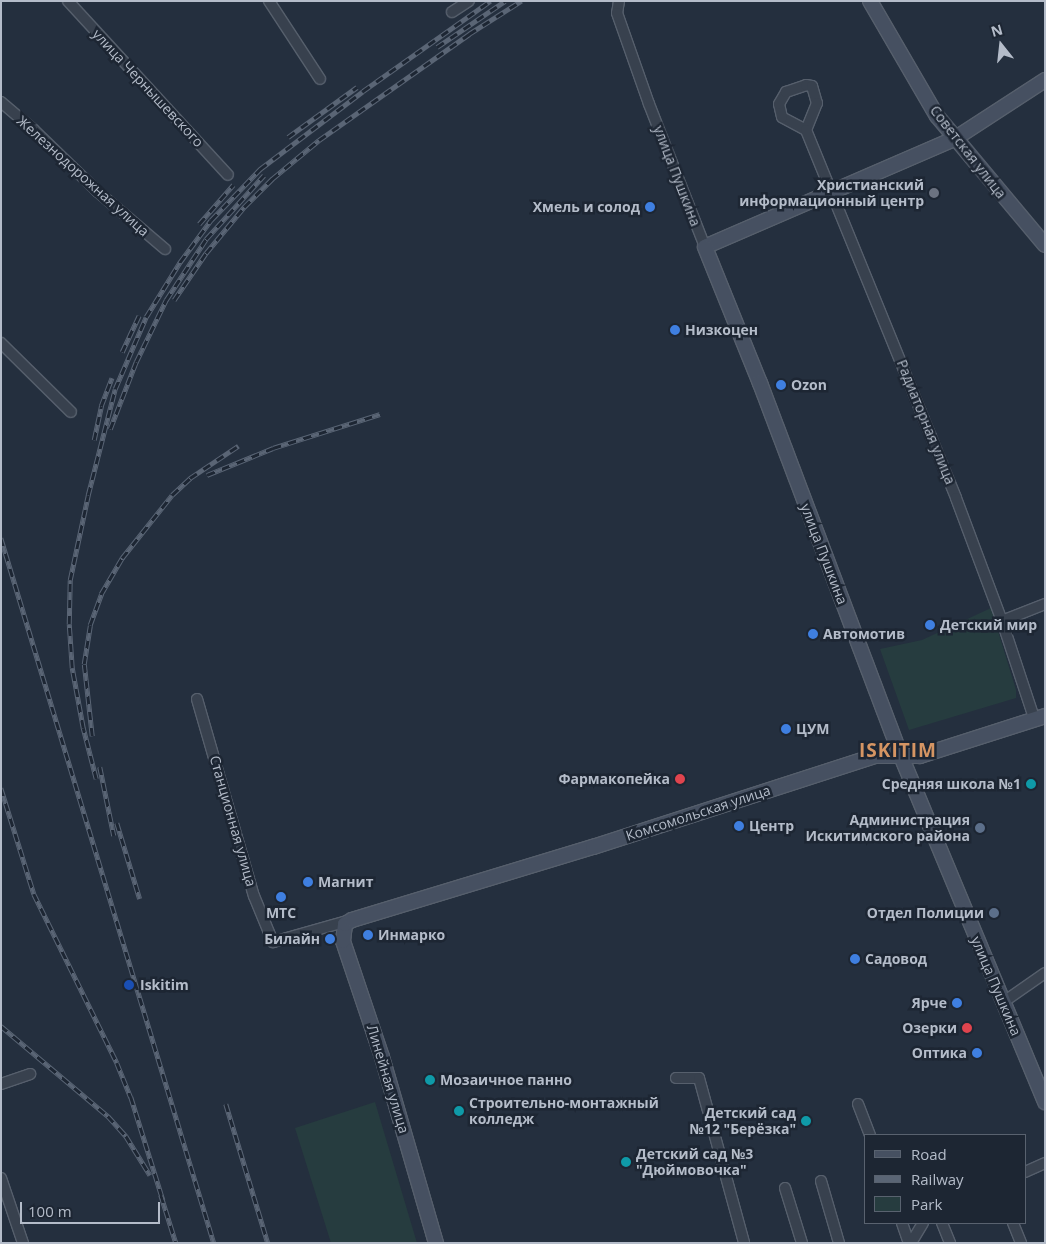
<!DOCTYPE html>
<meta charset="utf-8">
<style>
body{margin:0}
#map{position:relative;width:1046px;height:1244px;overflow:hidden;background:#242f3e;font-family:"Open Sans",sans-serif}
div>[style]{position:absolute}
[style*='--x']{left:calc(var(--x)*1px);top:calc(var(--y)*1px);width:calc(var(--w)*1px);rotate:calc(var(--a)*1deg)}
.green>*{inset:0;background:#263c3f}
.roads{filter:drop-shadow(1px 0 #565f6c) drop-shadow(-1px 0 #565f6c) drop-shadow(0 1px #565f6c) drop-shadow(0 -1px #565f6c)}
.street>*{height:10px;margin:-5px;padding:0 5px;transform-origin:5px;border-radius:5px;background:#38414e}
.secondary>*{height:14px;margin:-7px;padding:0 7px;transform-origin:7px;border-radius:7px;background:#465061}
.rail>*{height:4.5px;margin-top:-2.25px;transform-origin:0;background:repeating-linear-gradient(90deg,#1d2633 0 8px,#5a6575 0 16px);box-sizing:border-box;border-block:1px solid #5a6575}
.dots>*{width:14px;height:14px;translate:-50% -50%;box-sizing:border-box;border:2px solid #1d2633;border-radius:50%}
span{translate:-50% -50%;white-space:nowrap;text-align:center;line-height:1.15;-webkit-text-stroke:5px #1d2633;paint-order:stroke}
.street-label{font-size:14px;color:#b4bcc9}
.poi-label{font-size:14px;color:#b4bcc9;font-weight:700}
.right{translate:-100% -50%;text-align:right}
.left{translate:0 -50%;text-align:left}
.district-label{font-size:19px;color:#d59563;font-weight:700;letter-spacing:1px}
.frame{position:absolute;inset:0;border:2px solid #b4bcc9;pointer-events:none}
.legend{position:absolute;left:864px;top:1134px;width:162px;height:90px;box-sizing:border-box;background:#1d2633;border:1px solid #59626f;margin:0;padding:6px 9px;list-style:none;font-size:15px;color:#b4bcc9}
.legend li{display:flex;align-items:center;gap:10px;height:25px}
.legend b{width:25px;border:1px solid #59626f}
.north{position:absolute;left:976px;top:20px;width:50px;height:50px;-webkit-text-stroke:4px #1d2633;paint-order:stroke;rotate:344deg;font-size:14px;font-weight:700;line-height:20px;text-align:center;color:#b4bcc9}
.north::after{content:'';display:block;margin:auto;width:18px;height:22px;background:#b4bcc9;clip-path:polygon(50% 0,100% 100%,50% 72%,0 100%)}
.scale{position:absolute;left:20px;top:1202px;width:140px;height:22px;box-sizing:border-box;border:2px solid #b4bcc9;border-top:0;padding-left:6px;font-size:15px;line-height:18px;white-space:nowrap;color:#b4bcc9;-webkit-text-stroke:4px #1d2633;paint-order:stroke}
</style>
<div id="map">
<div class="green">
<i style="clip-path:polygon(991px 608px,1016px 690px,1016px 698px,909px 730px,880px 649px,922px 640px)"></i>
<i style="clip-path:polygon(375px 1102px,417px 1243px,331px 1243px,295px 1128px)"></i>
</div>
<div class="roads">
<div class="street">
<i style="--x:68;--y:1;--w:236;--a:47.4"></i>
<i style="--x:269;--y:1;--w:93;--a:56.8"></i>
<i style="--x:619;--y:1;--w:12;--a:99"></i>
<i style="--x:617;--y:13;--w:96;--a:70.6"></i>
<i style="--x:649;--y:104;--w:154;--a:68.6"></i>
<i style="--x:452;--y:12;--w:20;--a:-33"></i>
<i style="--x:1;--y:102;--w:43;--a:40.3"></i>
<i style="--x:34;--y:130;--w:89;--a:44.1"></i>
<i style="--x:98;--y:192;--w:88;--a:40.4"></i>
<i style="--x:806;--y:130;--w:27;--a:-152"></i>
<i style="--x:782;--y:117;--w:13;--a:-103"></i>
<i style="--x:779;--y:104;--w:14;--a:-60"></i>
<i style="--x:786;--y:92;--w:21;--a:-19"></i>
<i style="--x:806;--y:85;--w:6;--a:9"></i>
<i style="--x:812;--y:86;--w:18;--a:74"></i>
<i style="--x:817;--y:103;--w:29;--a:112"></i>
<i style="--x:806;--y:130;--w:397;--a:67.8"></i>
<i style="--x:956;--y:498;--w:131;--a:69.5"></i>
<i style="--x:1002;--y:621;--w:102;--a:71.7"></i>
<i style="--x:1;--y:343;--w:98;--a:44.6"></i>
<i style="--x:1002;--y:621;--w:46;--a:-21.6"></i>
<i style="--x:197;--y:699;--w:205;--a:73.9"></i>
<i style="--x:254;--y:896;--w:50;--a:67.6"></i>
<i style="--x:273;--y:942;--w:81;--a:-15.8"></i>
<i style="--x:1002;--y:1003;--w:52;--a:-34.9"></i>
<i style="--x:676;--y:1078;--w:23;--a:0"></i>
<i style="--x:699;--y:1078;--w:171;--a:74.7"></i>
<i style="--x:1;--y:1084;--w:31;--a:-19"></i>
<i style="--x:858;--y:1104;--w:33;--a:69"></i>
<i style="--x:1025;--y:1172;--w:22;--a:-24"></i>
<i style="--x:1;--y:1178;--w:69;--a:71.3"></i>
<i style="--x:821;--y:1181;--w:65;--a:73.8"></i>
<i style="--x:785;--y:1188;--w:58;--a:72.8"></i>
<i style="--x:902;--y:1223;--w:21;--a:71"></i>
<i style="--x:942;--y:1223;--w:22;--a:68"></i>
<i style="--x:1013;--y:1223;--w:22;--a:68"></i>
<i style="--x:911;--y:1243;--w:23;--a:-59"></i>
</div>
<div class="secondary">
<i style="--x:870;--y:1;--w:133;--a:59.8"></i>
<i style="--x:937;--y:116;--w:168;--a:50.1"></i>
<i style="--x:1045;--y:80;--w:108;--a:147"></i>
<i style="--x:954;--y:139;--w:271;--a:156.6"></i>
<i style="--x:705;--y:247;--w:147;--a:68"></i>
<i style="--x:760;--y:383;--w:399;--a:69.3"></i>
<i style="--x:901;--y:756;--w:375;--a:67.4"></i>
<i style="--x:436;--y:1243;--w:194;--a:-106.2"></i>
<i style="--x:382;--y:1057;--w:122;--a:-108.6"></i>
<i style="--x:343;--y:941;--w:17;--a:-83"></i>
<i style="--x:345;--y:924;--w:8;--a:-30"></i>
<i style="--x:352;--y:920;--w:252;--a:-16.9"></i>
<i style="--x:593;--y:847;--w:296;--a:-17.9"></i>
<i style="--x:875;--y:756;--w:45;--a:0"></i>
<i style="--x:920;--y:756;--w:131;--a:-17.7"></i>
</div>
</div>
<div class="rail">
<i style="--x:437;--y:47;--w:82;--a:-34.1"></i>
<i style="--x:288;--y:137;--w:85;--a:-35.9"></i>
<i style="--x:199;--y:224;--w:52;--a:-48.9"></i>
<i style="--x:174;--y:300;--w:57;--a:-55.8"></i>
<i style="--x:206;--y:253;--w:60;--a:-50.4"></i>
<i style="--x:244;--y:207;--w:40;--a:-45"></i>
<i style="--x:272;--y:179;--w:61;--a:-39.7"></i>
<i style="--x:319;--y:140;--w:184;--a:-35.2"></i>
<i style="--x:469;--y:34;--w:62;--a:-32.4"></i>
<i style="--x:122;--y:352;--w:40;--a:-65"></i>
<i style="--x:110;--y:429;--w:72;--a:-68.8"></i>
<i style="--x:136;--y:362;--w:69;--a:-64.2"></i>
<i style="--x:166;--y:300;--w:73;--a:-56.7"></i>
<i style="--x:206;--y:239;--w:86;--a:-47.8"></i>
<i style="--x:94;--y:440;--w:35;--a:-78"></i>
<i style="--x:101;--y:406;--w:30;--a:-69"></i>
<i style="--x:207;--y:475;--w:71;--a:-22.2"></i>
<i style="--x:273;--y:448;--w:112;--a:-17.6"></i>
<i style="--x:1;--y:538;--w:736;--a:73.19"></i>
<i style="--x:92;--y:736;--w:72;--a:-96.3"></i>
<i style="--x:84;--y:664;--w:39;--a:-81"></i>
<i style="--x:90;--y:625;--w:33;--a:-70"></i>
<i style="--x:101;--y:594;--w:42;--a:-59.7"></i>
<i style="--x:122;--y:558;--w:80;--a:-51.6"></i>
<i style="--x:172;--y:495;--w:25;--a:-43"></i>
<i style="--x:190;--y:478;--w:58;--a:-33.7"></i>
<i style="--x:100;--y:767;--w:70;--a:78.5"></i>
<i style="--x:96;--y:779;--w:53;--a:-104.3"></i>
<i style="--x:83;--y:728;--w:61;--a:-100.4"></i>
<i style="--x:72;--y:668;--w:44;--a:-93.9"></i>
<i style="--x:69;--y:624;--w:44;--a:-88.7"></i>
<i style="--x:70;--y:580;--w:87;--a:-78"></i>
<i style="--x:88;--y:495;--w:109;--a:-75.7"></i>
<i style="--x:115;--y:389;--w:78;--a:-66.7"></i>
<i style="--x:146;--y:317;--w:65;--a:-58.3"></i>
<i style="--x:180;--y:262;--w:52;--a:-53.6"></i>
<i style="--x:211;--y:220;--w:71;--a:-46.1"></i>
<i style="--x:260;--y:169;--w:129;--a:-37.1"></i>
<i style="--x:363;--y:91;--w:156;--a:-35.3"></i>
<i style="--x:1;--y:788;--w:111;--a:72.7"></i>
<i style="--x:34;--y:894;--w:188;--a:63.8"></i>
<i style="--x:117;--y:1063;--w:37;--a:68"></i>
<i style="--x:131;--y:1097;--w:108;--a:72.7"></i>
<i style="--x:117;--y:823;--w:79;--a:73.2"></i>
<i style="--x:1;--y:1026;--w:140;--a:40.1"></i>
<i style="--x:108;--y:1116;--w:27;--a:48"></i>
<i style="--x:126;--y:1136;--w:46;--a:58.4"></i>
<i style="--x:226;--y:1104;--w:145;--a:73.2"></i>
<i style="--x:161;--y:1195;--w:50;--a:72.6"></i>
</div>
<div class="dots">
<i style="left:934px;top:193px;background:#6b7280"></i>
<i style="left:650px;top:207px;background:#3f7fe0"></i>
<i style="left:675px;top:330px;background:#3f7fe0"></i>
<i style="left:781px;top:385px;background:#3f7fe0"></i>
<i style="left:930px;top:625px;background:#3f7fe0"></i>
<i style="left:813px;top:634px;background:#3f7fe0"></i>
<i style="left:786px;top:729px;background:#3f7fe0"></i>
<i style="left:680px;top:779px;background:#e0444e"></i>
<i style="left:1031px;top:784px;background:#0f9aa8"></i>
<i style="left:739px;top:826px;background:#3f7fe0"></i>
<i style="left:980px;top:828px;background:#5c6f8a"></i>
<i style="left:308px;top:882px;background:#3f7fe0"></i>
<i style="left:281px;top:897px;background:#3f7fe0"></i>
<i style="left:994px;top:913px;background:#5c6f8a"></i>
<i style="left:368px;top:935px;background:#3f7fe0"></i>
<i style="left:330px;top:939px;background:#3f7fe0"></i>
<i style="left:855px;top:959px;background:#3f7fe0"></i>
<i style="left:129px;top:985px;background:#1a4fb4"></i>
<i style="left:957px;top:1003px;background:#3f7fe0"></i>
<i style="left:967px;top:1028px;background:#e0444e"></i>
<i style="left:977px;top:1053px;background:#3f7fe0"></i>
<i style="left:430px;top:1080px;background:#0f9aa8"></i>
<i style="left:459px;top:1111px;background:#0f9aa8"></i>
<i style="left:806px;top:1121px;background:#0f9aa8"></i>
<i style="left:626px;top:1162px;background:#0f9aa8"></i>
</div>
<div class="street-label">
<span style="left:148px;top:88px;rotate:47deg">улица Чернышевского</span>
<span style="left:968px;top:152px;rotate:52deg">Советская улица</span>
<span style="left:83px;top:176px;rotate:42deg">Железнодорожная улица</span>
<span style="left:677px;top:176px;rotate:69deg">улица Пушкина</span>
<span style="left:926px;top:422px;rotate:68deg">Радиаторная улица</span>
<span style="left:824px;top:554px;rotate:69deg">улица Пушкина</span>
<span style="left:698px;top:813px;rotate:-18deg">Комсомольская улица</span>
<span style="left:233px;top:821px;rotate:74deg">Станционная улица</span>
<span style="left:996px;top:986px;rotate:67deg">улица Пушкина</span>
<span style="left:388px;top:1079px;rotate:73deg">Линейная улица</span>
</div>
<div class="poi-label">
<span class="right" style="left:924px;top:193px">Христианский<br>информационный центр</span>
<span class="right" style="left:640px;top:207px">Хмель и солод</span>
<span class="left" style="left:685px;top:330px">Низкоцен</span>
<span class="left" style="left:791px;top:385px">Ozon</span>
<span class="left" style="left:940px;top:625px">Детский мир</span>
<span class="left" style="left:823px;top:634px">Автомотив</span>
<span class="left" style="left:796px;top:729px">ЦУМ</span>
<span class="right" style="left:670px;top:779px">Фармакопейка</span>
<span class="right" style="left:1021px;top:784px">Средняя школа №1</span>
<span class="right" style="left:970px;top:828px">Администрация<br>Искитимского района</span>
<span class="left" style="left:749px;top:826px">Центр</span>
<span class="left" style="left:318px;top:882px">Магнит</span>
<span style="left:281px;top:913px">МТС</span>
<span class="right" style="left:984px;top:913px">Отдел Полиции</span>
<span class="left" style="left:378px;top:935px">Инмарко</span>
<span class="right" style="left:320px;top:939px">Билайн</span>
<span class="left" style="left:865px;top:959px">Садовод</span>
<span class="left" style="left:140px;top:985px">Iskitim</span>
<span class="right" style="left:947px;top:1003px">Ярче</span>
<span class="right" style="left:957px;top:1028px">Озерки</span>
<span class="right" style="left:967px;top:1053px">Оптика</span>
<span class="left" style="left:440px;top:1080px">Мозаичное панно</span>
<span class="left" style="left:469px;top:1111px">Строительно-монтажный<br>колледж</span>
<span class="right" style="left:796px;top:1121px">Детский сад<br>№12 "Берёзка"</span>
<span class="left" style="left:636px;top:1162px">Детский сад №3<br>"Дюймовочка"</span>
</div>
<div class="district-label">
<span style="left:898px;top:751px">ISKITIM</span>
</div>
<div class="frame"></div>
<ul class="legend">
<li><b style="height:6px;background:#465061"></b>Road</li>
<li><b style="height:6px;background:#5a6575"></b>Railway</li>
<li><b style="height:14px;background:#263c3f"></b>Park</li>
</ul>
<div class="north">N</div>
<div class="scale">100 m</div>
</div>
